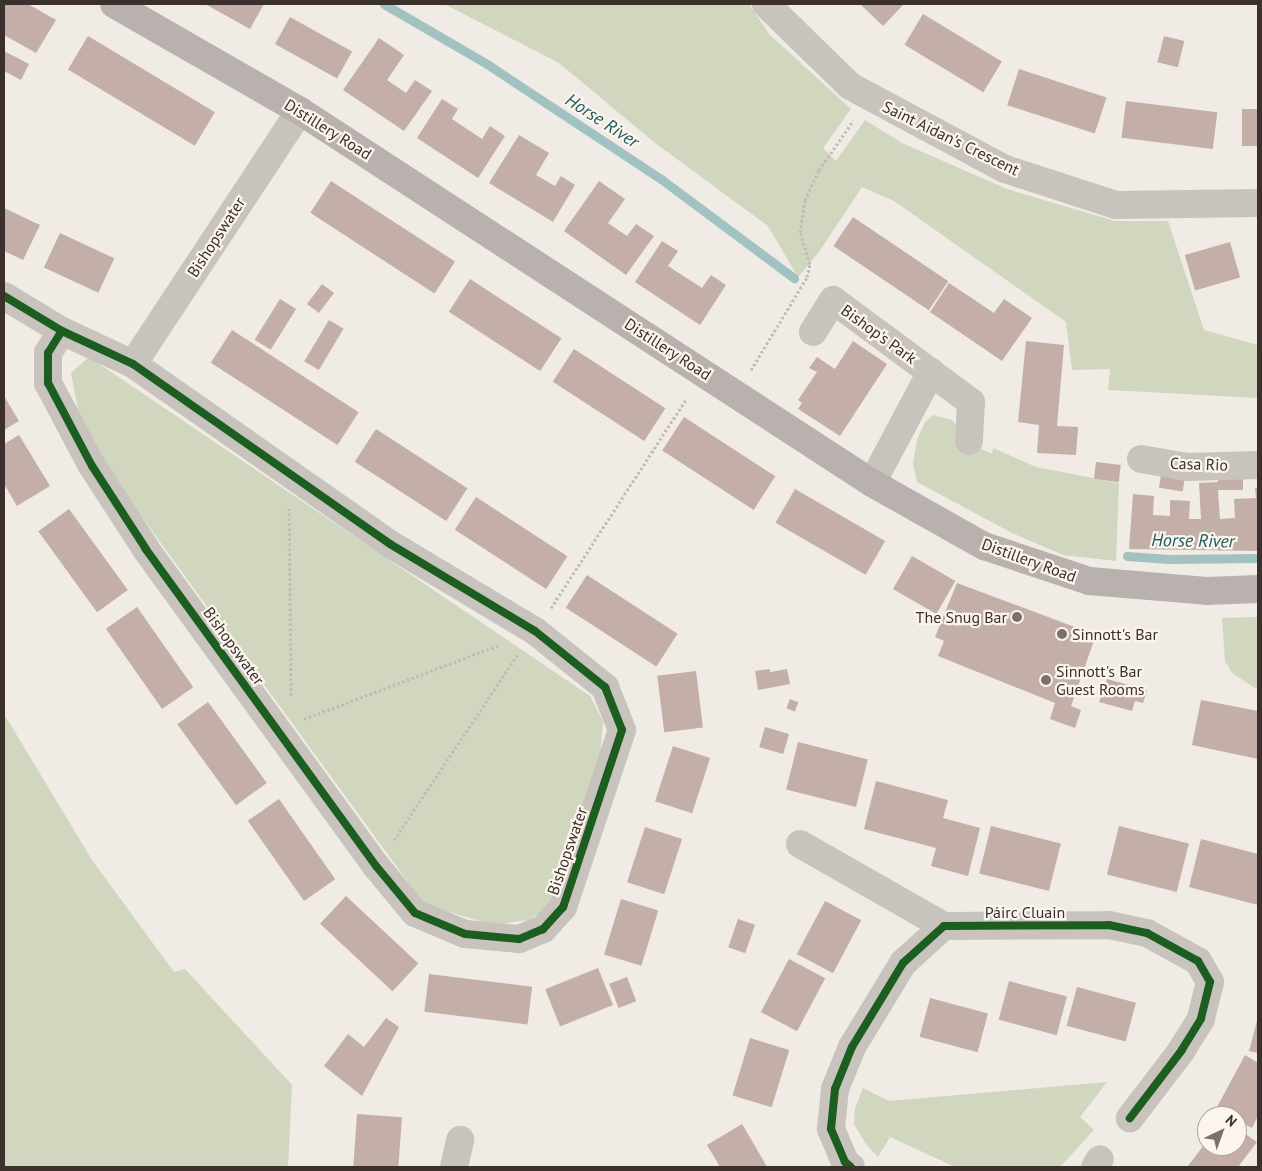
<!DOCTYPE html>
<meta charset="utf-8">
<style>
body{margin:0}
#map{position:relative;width:1262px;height:1171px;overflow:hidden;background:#f0ebe5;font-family:"PT Sans",sans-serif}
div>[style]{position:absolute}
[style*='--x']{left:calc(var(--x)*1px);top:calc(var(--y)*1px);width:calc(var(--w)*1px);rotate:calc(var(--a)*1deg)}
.green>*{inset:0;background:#d1d6bf}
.stream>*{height:9px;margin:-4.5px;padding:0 4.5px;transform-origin:4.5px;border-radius:4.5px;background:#a1c2c1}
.building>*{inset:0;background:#c3afa7;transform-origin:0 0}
.path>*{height:3px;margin-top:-1.5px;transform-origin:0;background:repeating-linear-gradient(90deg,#c2bbb6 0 2.5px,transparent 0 5px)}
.minor>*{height:28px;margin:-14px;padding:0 14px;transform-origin:14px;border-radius:14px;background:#c9c3be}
.major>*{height:28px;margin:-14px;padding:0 14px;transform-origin:14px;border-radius:14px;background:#b8b1ad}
.cycleway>*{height:8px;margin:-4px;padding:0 4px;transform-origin:4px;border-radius:4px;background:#1b5e20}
.dots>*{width:14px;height:14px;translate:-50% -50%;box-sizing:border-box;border:2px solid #fbf5ee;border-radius:50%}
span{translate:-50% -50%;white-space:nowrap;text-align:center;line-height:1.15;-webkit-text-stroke:4.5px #fbf5ee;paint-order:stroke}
.street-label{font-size:16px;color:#3b302b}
.poi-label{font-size:16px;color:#3b302b}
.right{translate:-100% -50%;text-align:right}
.left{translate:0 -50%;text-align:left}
.water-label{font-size:18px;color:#1f5a5e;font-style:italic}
.frame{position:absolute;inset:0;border:5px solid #3b302b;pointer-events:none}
.north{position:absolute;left:1197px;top:1106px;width:50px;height:50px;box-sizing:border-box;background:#fbf5ee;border:1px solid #aea6a0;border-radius:50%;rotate:42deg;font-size:14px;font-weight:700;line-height:20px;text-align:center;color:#3b302b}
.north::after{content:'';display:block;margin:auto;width:18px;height:22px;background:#7a716c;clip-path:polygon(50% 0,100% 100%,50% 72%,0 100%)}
</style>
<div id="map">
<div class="green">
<i style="clip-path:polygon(444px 4px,749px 4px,769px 34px,851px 109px,823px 148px,836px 161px,865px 120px,902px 143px,1007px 189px,1115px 221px,1168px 221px,1204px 330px,1258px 345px,1258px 398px,1108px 390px,1110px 369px,1072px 370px,1066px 322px,894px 201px,862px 187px,819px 252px,798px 277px,768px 226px,655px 143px,559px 63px)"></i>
<i style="clip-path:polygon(89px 357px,590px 696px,603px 721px,600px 757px,551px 905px,529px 920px,492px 925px,424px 904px,101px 461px,78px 409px,71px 373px)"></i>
<i style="clip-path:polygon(933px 415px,952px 420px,958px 429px,956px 437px,992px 454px,993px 448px,1036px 467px,1119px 483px,1116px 561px,1063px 555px,1012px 533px,917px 482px,913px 463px,917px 440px,925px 422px)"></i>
<i style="clip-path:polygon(1258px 617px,1258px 690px,1232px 673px,1225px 661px,1222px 618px)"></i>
<i style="clip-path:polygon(4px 714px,92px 860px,174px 972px,185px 969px,292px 1085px,288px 1167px,4px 1167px)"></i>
<i style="clip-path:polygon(1107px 1082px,1080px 1117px,1094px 1130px,1060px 1167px,955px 1167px,890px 1137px,878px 1157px,866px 1144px,854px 1124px,855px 1108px,863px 1088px,889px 1101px)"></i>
</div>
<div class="stream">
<i style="--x:384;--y:4;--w:119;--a:30.2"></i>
<i style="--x:487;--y:64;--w:209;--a:33.5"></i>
<i style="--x:661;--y:179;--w:166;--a:36.7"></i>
<i style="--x:1127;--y:556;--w:42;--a:4.1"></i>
<i style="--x:1169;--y:559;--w:89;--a:-0.6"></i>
</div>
<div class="building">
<i style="clip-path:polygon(4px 4px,28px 4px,56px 20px,36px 53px,4px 35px)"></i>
<i style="clip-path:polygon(205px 4px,264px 4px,250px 29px)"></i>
<i style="clip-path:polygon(860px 4px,904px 4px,883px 26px)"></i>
<i style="left:923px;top:14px;width:92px;height:36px;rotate:31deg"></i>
<i style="left:290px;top:17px;width:71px;height:31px;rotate:29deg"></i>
<i style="left:88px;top:36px;width:148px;height:39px;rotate:31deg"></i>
<i style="left:1164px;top:36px;width:21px;height:27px;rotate:14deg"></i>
<i style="clip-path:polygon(379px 38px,404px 55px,387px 80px,406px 93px,415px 80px,432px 91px,404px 131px,343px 90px)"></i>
<i style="clip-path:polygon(4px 51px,29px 64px,21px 80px,4px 71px)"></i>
<i style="left:1019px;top:69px;width:92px;height:38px;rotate:18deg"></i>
<i style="clip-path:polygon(442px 99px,458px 109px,452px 119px,482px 139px,490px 126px,505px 136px,478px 178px,417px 138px)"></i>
<i style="left:1126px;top:101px;width:92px;height:37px;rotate:7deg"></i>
<i style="left:1242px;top:109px;width:16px;height:37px"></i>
<i style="clip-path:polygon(519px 135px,549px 153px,536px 175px,555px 186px,561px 176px,575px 185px,553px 222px,489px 183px)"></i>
<i style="left:331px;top:181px;width:148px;height:38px;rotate:33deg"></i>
<i style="clip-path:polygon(599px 181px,625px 199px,608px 223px,627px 236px,636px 224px,654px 236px,626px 275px,564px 231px)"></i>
<i style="clip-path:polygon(4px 208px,40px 225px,23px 260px,4px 251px)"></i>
<i style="left:853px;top:217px;width:115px;height:35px;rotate:34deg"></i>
<i style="left:60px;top:233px;width:60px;height:38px;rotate:25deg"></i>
<i style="clip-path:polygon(662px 241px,678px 251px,668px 266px,702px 288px,711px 275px,726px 285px,700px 325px,635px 282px)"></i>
<i style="left:1230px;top:242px;width:37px;height:47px;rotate:74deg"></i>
<i style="left:470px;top:279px;width:109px;height:39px;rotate:33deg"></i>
<i style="clip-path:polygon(949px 283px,994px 313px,1004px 299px,1032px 318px,1002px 361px,930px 312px)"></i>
<i style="left:322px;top:284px;width:15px;height:25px;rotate:37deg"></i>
<i style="left:280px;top:299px;width:19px;height:48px;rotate:32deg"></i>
<i style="left:329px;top:320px;width:17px;height:48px;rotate:31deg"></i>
<i style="left:232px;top:330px;width:151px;height:39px;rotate:33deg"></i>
<i style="clip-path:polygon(853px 341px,887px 364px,840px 436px,798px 409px,802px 403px,798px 400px,817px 372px,809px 368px,817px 357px,835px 369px)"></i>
<i style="clip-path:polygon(1026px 341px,1064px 345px,1057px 426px,1078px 427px,1076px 455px,1037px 453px,1039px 425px,1018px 422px)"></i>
<i style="left:574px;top:349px;width:109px;height:39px;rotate:33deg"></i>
<i style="clip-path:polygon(4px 396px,19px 421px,4px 430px)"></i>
<i style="left:684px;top:417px;width:109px;height:40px;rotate:33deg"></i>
<i style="left:376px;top:429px;width:109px;height:39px;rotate:33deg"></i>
<i style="clip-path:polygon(19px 435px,50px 486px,17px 506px,4px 484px,4px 444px)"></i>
<i style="left:1096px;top:462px;width:25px;height:17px;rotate:7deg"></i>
<i style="left:1161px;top:475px;width:24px;height:13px;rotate:9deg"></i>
<i style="clip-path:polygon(1243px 476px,1243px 490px,1218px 490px,1220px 519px,1235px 518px,1234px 499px,1256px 498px,1255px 488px,1258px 488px,1258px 551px,1129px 549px,1133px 494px,1154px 496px,1153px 515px,1170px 516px,1170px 500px,1190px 501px,1189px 519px,1201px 519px,1199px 483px,1218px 482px,1218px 477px)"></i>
<i style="left:795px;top:489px;width:104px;height:39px;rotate:30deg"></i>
<i style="left:476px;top:497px;width:109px;height:39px;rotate:33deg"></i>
<i style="left:69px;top:509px;width:100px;height:38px;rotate:54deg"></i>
<i style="left:912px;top:556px;width:50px;height:38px;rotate:30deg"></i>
<i style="left:587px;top:575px;width:108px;height:39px;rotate:33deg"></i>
<i style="clip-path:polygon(957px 583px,1096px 635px,1071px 706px,1081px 710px,1075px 728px,1050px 719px,1055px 703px,938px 656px,944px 641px,935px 637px)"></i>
<i style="left:137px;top:607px;width:98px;height:38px;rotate:55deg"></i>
<i style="clip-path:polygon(770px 669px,770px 672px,787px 669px,790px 684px,758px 690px,755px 671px)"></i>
<i style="left:696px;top:671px;width:57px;height:39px;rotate:83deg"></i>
<i style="clip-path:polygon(1107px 679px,1147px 690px,1143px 703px,1135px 701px,1132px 711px,1099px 702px)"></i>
<i style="left:790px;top:699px;width:9px;height:10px;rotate:21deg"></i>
<i style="clip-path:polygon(1201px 700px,1258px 711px,1258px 759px,1192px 745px)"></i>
<i style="left:208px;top:702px;width:100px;height:38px;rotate:54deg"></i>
<i style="left:765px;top:727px;width:25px;height:21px;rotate:16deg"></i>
<i style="left:798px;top:742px;width:72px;height:49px;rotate:14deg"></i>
<i style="left:673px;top:746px;width:39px;height:58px;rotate:18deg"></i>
<i style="clip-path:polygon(876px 781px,948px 800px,943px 818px,980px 828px,968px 876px,931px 866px,936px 848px,864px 829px)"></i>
<i style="left:279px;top:799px;width:98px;height:38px;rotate:55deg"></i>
<i style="left:991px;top:826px;width:72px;height:49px;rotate:14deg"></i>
<i style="left:1119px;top:826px;width:72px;height:50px;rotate:14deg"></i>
<i style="left:645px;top:827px;width:39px;height:58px;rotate:18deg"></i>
<i style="clip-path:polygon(1201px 839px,1258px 854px,1258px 905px,1189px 887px)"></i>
<i style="left:346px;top:896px;width:99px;height:38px;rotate:43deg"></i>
<i style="left:621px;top:899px;width:39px;height:58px;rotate:17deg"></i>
<i style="left:825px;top:901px;width:41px;height:60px;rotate:28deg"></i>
<i style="left:738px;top:919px;width:18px;height:30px;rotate:19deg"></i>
<i style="left:789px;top:959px;width:41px;height:60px;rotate:28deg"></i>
<i style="left:598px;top:968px;width:40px;height:57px;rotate:68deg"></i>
<i style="left:429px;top:974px;width:104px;height:38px;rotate:7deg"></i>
<i style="left:627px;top:977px;width:26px;height:19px;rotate:69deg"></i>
<i style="left:1009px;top:981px;width:60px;height:40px;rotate:15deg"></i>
<i style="left:1077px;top:987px;width:61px;height:40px;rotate:15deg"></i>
<i style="left:930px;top:998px;width:60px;height:40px;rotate:15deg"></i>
<i style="clip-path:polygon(1258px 1017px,1258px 1053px,1249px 1051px)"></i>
<i style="clip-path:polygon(386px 1018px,399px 1027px,362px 1096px,324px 1066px,348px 1034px,364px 1047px)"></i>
<i style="left:750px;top:1038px;width:41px;height:60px;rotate:17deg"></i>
<i style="clip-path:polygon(1245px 1055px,1258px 1063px,1258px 1116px,1252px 1128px,1237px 1120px,1237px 1116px,1216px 1109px)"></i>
<i style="left:357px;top:1114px;width:45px;height:53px;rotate:4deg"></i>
<i style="clip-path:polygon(742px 1124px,755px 1146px,767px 1167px,720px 1167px,707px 1145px)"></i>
<i style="clip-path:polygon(1237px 1128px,1257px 1142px,1238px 1167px,1188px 1166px,1207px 1141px,1207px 1146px,1237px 1146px)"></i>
</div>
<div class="path">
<i style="--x:751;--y:370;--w:109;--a:-58.9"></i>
<i style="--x:807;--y:277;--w:13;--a:-77"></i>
<i style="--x:810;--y:264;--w:34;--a:-107"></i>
<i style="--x:800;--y:232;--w:32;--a:-81"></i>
<i style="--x:805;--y:200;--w:33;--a:-65"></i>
<i style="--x:819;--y:170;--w:60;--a:-55.2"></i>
<i style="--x:289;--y:508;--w:189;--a:89.4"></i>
<i style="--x:551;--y:608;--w:250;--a:-57.1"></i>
<i style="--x:304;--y:719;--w:209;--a:-20.8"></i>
<i style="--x:394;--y:840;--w:224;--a:-56.3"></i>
</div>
<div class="minor">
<i style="--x:766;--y:4;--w:117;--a:44.3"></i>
<i style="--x:850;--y:86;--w:176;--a:28.2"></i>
<i style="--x:1005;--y:169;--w:117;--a:18"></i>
<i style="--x:1116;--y:205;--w:142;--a:-0.8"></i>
<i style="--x:4;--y:296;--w:68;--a:31.1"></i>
<i style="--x:62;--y:331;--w:78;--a:24.9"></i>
<i style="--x:133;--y:364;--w:314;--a:35"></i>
<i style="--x:390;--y:544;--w:169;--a:31"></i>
<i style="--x:535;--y:631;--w:90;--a:38.7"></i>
<i style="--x:605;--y:687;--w:46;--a:68.4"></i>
<i style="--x:622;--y:730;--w:187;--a:108.4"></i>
<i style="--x:563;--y:907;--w:30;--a:132"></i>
<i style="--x:543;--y:929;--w:26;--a:157"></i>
<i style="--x:519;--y:939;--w:54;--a:-174.7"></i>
<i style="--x:465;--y:934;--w:54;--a:-157.2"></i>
<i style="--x:415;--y:913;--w:61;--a:-129.7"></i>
<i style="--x:376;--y:866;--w:392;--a:-126"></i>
<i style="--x:146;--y:549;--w:99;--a:-123"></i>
<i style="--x:92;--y:466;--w:94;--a:-117.9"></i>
<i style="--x:48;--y:383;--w:30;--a:-90"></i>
<i style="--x:48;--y:353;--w:26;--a:-58"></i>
<i style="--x:813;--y:332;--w:38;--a:-58"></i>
<i style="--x:833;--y:300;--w:172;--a:36.5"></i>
<i style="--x:971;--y:402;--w:39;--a:93"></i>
<i style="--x:133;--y:364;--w:303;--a:-56.6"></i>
<i style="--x:1141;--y:459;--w:47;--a:9.9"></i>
<i style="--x:1187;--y:467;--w:71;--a:-1.6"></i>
<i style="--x:872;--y:483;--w:126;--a:-62"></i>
<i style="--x:800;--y:844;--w:166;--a:29.7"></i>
<i style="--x:454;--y:1167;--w:28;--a:-77"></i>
<i style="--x:851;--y:1167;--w:8;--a:-140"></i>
<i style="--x:845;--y:1162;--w:36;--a:-113"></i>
<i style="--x:831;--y:1129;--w:40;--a:-84.3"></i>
<i style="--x:835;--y:1089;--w:45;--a:-68"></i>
<i style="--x:852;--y:1047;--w:98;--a:-58.7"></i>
<i style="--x:903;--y:963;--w:55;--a:-42.1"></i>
<i style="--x:944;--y:926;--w:165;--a:-0.3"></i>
<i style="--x:1109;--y:925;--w:39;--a:12"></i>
<i style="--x:1147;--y:933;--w:58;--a:28.8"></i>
<i style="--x:1198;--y:961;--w:24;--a:60"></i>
<i style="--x:1210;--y:982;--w:38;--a:104"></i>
<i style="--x:1201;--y:1019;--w:36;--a:122"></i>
<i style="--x:1182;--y:1050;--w:86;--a:127.4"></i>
<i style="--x:1095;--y:1167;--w:9;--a:-58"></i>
</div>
<div class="major">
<i style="--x:114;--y:4;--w:215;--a:29.9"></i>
<i style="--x:300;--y:111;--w:682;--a:33.04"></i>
<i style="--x:872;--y:483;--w:129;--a:29.4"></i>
<i style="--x:984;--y:546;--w:111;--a:18.4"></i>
<i style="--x:1089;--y:581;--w:118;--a:4.8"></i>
<i style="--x:1207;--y:591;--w:51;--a:-2.2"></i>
</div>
<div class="cycleway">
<i style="--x:4;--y:296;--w:68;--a:31.1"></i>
<i style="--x:62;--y:331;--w:78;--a:24.9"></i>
<i style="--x:133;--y:364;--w:314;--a:35"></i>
<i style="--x:390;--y:544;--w:169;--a:31"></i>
<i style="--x:535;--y:631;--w:90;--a:38.7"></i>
<i style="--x:605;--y:687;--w:46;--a:68.4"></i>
<i style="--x:622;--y:730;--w:187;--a:108.4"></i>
<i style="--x:563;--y:907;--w:30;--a:132"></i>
<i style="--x:543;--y:929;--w:26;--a:157"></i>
<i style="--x:519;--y:939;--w:54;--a:-174.7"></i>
<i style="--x:465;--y:934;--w:54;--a:-157.2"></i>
<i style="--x:415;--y:913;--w:61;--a:-129.7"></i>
<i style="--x:376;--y:866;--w:392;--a:-126"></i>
<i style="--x:146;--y:549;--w:99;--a:-123"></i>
<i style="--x:92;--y:466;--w:94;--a:-117.9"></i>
<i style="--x:48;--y:383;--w:30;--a:-90"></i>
<i style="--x:48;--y:353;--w:26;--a:-58"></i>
<i style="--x:851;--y:1167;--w:8;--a:-140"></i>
<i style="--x:845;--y:1162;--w:36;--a:-113"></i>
<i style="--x:831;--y:1129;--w:40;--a:-84.3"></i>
<i style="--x:835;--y:1089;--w:45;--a:-68"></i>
<i style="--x:852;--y:1047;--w:98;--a:-58.7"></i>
<i style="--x:903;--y:963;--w:55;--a:-42.1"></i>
<i style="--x:944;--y:926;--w:165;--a:-0.3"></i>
<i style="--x:1109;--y:925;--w:39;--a:12"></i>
<i style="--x:1147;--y:933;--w:58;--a:28.8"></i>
<i style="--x:1198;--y:961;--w:24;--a:60"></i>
<i style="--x:1210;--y:982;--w:38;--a:104"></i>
<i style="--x:1201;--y:1019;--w:36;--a:122"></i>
<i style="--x:1182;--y:1050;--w:86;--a:127.4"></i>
</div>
<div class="dots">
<i style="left:1017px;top:617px;background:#7a716c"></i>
<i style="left:1062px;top:634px;background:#7a716c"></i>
<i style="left:1046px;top:680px;background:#7a716c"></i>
</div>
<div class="street-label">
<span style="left:328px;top:129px;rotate:32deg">Distillery Road</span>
<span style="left:951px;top:138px;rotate:26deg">Saint Aidan's Crescent</span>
<span style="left:216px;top:237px;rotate:-57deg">Bishopswater</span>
<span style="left:879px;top:334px;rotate:36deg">Bishop's Park</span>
<span style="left:668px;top:349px;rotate:33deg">Distillery Road</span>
<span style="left:1199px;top:464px;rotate:2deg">Casa Rio</span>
<span style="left:1029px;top:560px;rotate:20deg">Distillery Road</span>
<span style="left:234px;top:646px;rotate:54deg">Bishopswater</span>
<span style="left:567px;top:851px;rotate:-71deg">Bishopswater</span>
<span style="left:1025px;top:912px">Páirc Cluain</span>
</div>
<div class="poi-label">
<span class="right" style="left:1007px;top:617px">The Snug Bar</span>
<span class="left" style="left:1072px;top:634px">Sinnott's Bar</span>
<span class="left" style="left:1056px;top:680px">Sinnott's Bar<br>Guest Rooms</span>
</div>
<div class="water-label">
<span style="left:602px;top:121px;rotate:33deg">Horse River</span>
<span style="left:1193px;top:541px;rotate:1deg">Horse River</span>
</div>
<div class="frame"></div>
<div class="north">N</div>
</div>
